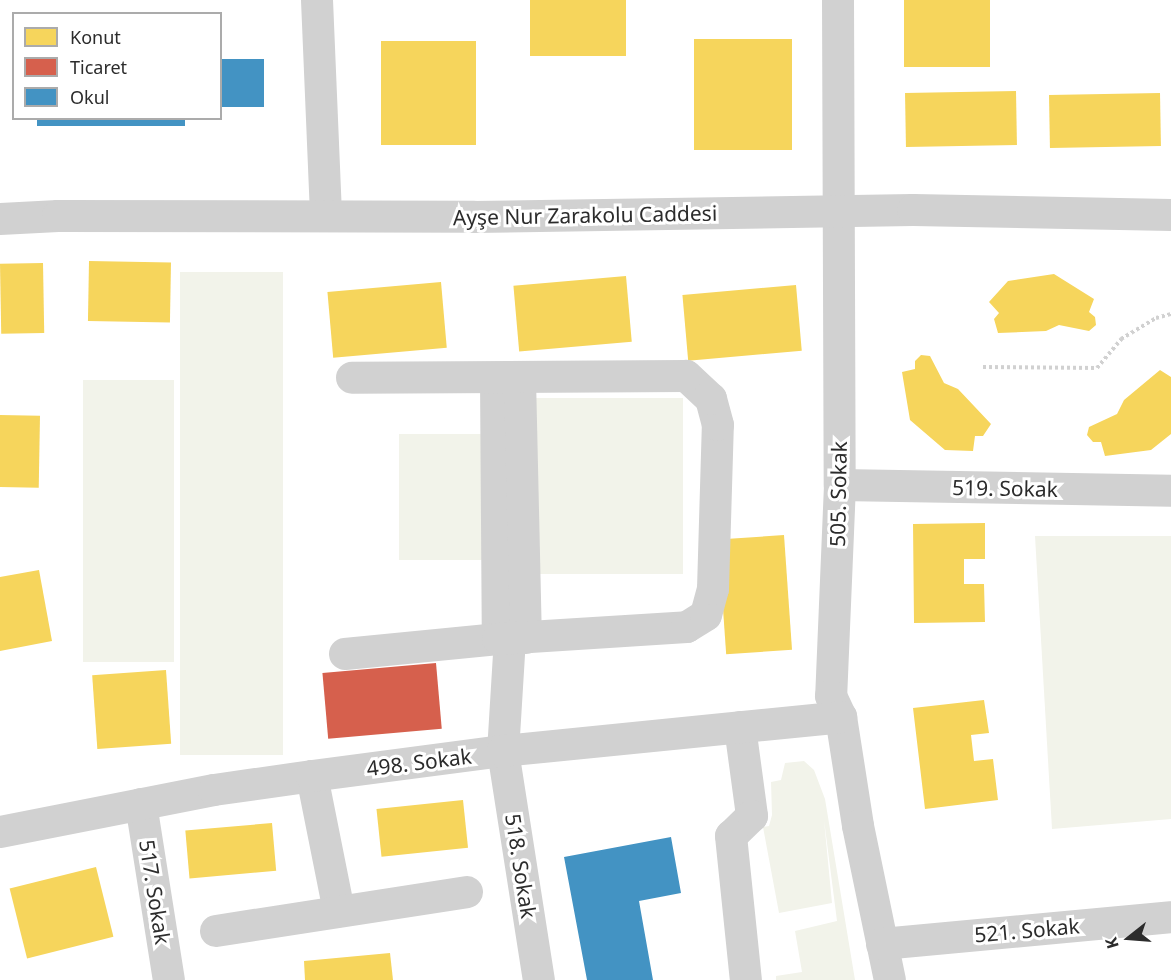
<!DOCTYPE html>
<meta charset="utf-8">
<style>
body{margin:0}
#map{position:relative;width:1171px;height:980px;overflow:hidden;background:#fff;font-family:"Noto Sans",sans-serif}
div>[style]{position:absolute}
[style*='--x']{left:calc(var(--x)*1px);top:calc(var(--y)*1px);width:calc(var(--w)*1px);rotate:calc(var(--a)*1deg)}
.green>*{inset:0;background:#f2f3ea;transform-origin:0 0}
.homes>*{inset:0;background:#f6d55c;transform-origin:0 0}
.shops>*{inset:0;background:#d6604d;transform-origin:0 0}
.schools>*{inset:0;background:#4393c3;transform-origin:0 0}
.path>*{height:4px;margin-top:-2px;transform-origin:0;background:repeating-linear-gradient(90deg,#d1d1d1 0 3px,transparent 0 6px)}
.minor>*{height:32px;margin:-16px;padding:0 16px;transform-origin:16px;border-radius:16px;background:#d1d1d1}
span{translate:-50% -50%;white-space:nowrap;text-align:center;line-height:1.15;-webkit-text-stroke:6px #fff;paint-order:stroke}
.street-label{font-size:21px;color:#2c2c2c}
.legend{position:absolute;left:12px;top:12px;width:210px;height:108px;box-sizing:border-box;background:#fff;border:2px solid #ababab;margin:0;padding:8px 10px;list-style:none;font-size:18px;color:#2c2c2c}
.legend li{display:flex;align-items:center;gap:12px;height:30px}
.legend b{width:30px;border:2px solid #ababab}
.north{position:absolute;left:1099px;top:908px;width:60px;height:60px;-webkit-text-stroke:4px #fff;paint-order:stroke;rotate:253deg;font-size:16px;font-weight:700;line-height:24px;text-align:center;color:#2c2c2c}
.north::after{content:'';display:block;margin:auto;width:21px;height:27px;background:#2c2c2c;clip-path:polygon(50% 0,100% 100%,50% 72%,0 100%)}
</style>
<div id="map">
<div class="green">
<i style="left:283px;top:272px;width:483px;height:103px;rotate:90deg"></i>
<i style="left:174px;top:380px;width:282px;height:91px;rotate:90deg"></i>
<i style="left:683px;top:398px;width:176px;height:156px;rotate:90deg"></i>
<i style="left:483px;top:434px;width:126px;height:84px;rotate:90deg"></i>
<i style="clip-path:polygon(1035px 536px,1171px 536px,1171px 819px,1052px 829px)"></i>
<i style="clip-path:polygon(804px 761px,814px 770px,825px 799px,855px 980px,776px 980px,776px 976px,802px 972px,795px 931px,837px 921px,824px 820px,832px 903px,779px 913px,763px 827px,769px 826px,772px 815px,771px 782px,781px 780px,785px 763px)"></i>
</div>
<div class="homes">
<i style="left:530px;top:0;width:96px;height:56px"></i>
<i style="left:904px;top:0;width:86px;height:67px"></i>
<i style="left:694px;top:39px;width:98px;height:111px"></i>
<i style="left:381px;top:41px;width:95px;height:104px"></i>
<i style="left:1016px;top:91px;width:54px;height:111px;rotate:89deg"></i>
<i style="left:1160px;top:93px;width:53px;height:111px;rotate:89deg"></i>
<i style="left:89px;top:261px;width:82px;height:60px;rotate:1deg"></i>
<i style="left:43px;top:263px;width:70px;height:43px;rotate:89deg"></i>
<i style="clip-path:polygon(1054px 274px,1094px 299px,1089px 312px,1095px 317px,1096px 325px,1089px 331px,1059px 325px,1046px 331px,998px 333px,994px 319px,999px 313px,989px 302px,1008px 281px)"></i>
<i style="left:626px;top:276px;width:66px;height:113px;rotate:85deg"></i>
<i style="left:441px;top:282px;width:66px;height:114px;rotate:85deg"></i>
<i style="left:796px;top:285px;width:66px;height:114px;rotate:85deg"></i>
<i style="clip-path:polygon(921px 355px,930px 356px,944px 383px,958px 389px,991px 424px,983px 436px,975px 436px,973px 451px,945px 450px,910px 420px,902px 372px,915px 369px,915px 361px)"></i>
<i style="clip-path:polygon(1160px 370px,1171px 377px,1171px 434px,1151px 450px,1105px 456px,1101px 442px,1093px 442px,1087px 435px,1089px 427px,1117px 414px,1124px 400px)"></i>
<i style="left:0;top:415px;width:40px;height:72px;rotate:1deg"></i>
<i style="clip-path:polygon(985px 523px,985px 559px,964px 559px,964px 584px,984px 584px,985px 622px,914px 623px,913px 524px)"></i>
<i style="left:784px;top:535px;width:115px;height:66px;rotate:86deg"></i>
<i style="clip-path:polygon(39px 570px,52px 641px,0 651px,0 577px)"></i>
<i style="left:166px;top:670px;width:74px;height:74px;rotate:86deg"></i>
<i style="clip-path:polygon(984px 700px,989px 733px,971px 735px,974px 761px,993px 759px,998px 800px,925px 809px,913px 708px)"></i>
<i style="left:463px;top:800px;width:48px;height:87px;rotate:84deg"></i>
<i style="left:272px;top:823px;width:48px;height:87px;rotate:85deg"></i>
<i style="left:96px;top:867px;width:72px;height:89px;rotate:76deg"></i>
<i style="clip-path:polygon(390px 953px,393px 980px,305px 980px,304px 961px)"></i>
</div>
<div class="shops">
<i style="left:436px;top:663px;width:66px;height:114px;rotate:85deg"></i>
</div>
<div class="schools">
<i style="left:220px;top:59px;width:44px;height:48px"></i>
<i style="left:37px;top:118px;width:148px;height:8px"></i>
<i style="clip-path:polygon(671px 837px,681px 893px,639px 901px,653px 980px,587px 980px,564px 857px)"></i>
</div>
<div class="path">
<i style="--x:983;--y:367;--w:114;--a:0.5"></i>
<i style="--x:1097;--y:368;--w:38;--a:-50"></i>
<i style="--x:1121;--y:339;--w:41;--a:-31"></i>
<i style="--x:1156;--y:318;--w:16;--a:-15"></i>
</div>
<div class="minor">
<i style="--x:317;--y:0;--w:216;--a:87.6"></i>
<i style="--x:838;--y:0;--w:485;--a:89.8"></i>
<i style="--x:840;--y:485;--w:211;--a:92.4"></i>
<i style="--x:831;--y:696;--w:23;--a:65"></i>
<i style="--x:841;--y:717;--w:110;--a:81.1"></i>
<i style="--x:858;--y:826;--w:157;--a:78.3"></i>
<i style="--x:0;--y:219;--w:58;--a:-3"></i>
<i style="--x:58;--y:216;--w:416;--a:0.1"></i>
<i style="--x:474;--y:217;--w:439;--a:-0.9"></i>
<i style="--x:913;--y:210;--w:258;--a:1.1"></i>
<i style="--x:496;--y:378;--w:261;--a:89.6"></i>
<i style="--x:520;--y:378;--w:260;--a:88.7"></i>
<i style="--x:840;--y:485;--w:331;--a:1"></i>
<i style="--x:510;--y:638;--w:113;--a:93.5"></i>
<i style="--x:503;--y:751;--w:232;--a:81.1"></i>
<i style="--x:345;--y:654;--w:154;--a:-5.6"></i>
<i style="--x:498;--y:639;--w:189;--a:-3.6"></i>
<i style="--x:687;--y:627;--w:22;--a:-32"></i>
<i style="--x:706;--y:615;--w:27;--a:-75"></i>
<i style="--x:713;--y:589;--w:164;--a:-88.3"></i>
<i style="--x:718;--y:425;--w:27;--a:-105"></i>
<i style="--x:711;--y:399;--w:34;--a:-137"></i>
<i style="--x:686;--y:376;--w:334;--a:179.7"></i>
<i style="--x:740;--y:727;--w:90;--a:82.3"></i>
<i style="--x:752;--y:816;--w:29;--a:136"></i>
<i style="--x:731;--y:836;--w:145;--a:84.1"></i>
<i style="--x:312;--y:776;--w:138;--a:78.7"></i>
<i style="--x:141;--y:804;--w:178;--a:81"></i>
<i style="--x:0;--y:832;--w:218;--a:-11.1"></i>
<i style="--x:214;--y:790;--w:99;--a:-8.1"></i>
<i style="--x:312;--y:776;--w:193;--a:-7.5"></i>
<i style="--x:503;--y:751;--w:340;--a:-5.7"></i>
<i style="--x:216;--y:931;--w:254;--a:-8.8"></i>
<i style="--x:882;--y:944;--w:290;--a:-5.3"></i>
</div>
<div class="street-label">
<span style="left:585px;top:215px;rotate:-1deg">Ayşe Nur Zarakolu Caddesi</span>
<span style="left:1005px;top:488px;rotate:1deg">519. Sokak</span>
<span style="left:838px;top:494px;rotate:-89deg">505. Sokak</span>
<span style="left:419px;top:762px;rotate:-7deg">498. Sokak</span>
<span style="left:521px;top:866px;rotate:81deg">518. Sokak</span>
<span style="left:155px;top:892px;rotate:81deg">517. Sokak</span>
<span style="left:1027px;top:930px;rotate:-5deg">521. Sokak</span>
</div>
<ul class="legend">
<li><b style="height:16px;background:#f6d55c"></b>Konut</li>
<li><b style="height:16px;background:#d6604d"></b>Ticaret</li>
<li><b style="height:16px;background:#4393c3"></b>Okul</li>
</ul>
<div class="north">K</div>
</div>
